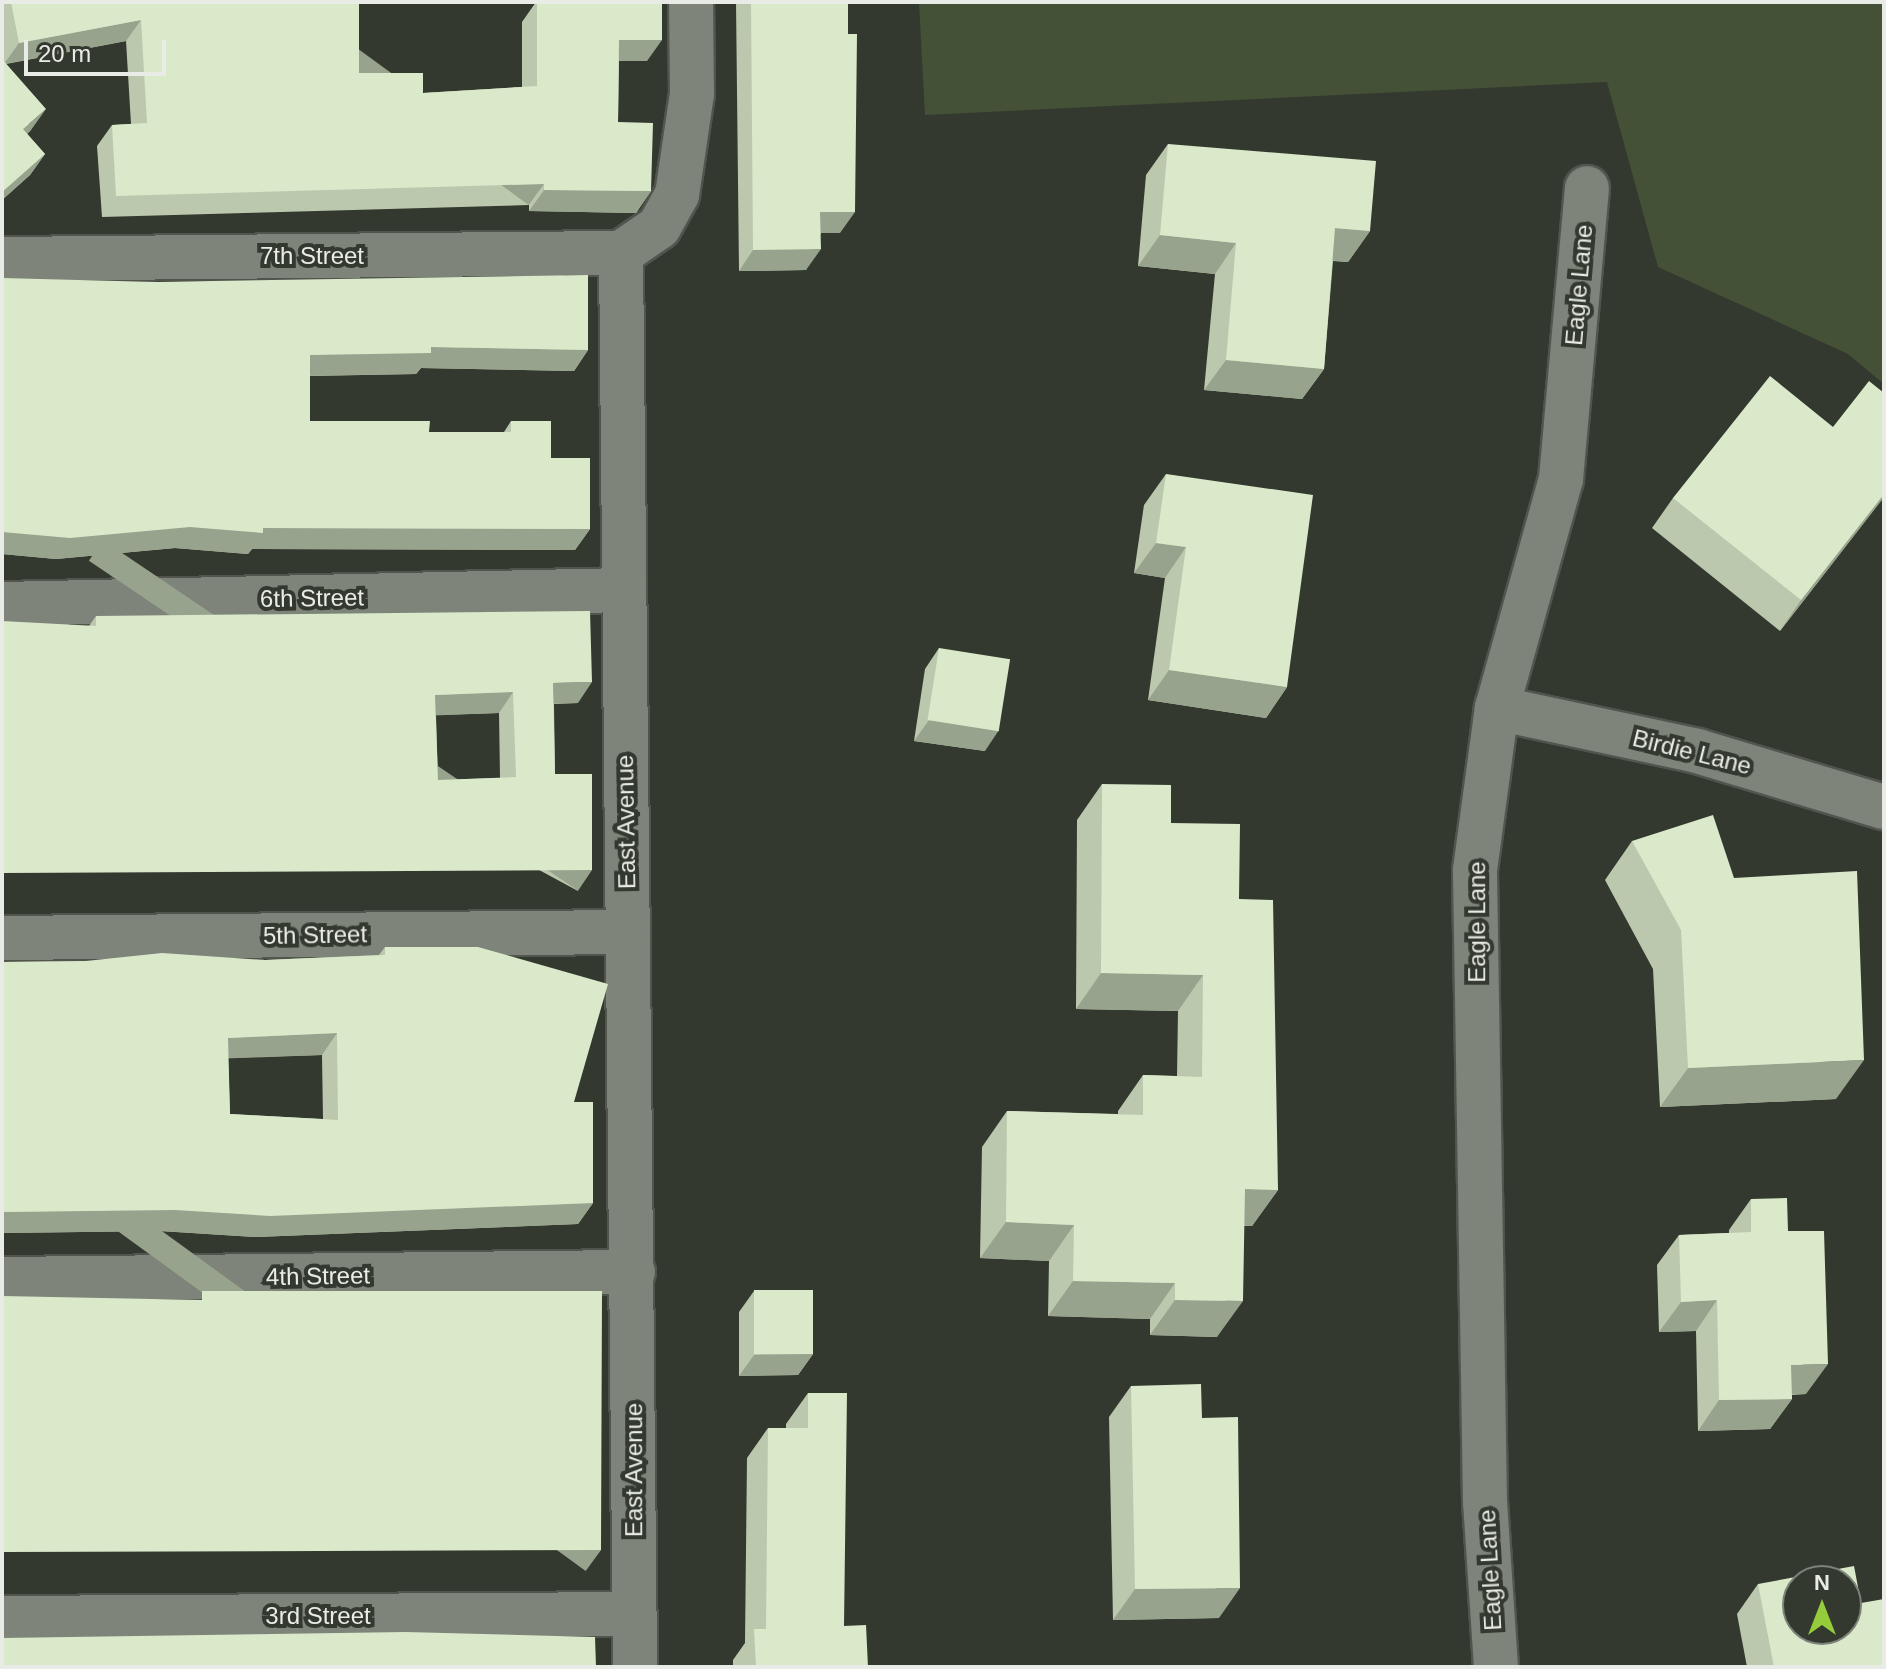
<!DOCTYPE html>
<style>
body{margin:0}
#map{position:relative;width:1886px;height:1669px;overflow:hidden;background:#343930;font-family:Arial,sans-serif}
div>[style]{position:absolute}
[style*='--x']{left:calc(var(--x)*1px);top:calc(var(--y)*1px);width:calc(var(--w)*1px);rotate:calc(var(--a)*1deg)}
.green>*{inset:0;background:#445136}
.roads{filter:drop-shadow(2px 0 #51554e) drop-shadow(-2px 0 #51554e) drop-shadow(0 2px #51554e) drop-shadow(0 -2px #51554e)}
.minor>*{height:44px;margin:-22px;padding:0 22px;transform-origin:22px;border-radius:22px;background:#7e8479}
.wall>*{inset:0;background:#bbc8ad}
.shaded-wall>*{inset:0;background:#98a38d;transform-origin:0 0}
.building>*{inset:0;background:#d9e9c9;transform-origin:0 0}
span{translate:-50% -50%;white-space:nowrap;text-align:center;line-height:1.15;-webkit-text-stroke:8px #343930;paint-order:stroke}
.street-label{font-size:24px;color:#e9ece6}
.frame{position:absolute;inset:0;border:4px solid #e9ece6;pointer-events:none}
.north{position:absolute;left:1782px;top:1565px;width:80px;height:80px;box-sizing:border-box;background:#343930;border:2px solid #7c8179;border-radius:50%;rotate:0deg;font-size:22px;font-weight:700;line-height:32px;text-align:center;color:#e9ece6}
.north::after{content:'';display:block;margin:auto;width:28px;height:36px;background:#95cc3b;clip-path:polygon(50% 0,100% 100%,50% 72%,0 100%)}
.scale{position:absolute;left:24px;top:40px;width:142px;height:36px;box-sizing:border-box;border:4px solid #e9ece6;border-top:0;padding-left:10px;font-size:24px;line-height:28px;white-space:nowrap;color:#e9ece6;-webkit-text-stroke:6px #343930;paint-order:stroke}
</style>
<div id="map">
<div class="green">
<i style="clip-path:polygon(919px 2px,1884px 2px,1884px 384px,1848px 354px,1658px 267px,1607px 82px,925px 115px)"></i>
</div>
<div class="roads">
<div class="minor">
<i style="--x:621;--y:253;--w:1414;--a:89.43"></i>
<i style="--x:621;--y:253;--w:46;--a:-34.4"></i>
<i style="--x:659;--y:227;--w:37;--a:-61"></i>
<i style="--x:677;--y:195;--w:102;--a:-81.6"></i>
<i style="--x:692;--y:94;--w:92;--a:-90.6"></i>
<i style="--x:2;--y:259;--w:619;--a:-0.56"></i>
<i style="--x:2;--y:604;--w:621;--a:-1.29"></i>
<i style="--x:1497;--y:708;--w:205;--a:12.1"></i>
<i style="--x:1697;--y:751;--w:195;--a:16.7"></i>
<i style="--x:2;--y:938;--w:625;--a:-0.55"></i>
<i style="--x:2;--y:1279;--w:631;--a:-0.64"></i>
<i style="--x:2;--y:1618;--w:632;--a:-0.36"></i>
<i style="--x:1496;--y:1667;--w:165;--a:-93.8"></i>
<i style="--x:1485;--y:1502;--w:632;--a:-90.91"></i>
<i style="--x:1475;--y:870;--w:163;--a:-82.3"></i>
<i style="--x:1497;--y:708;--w:238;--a:-74.4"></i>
<i style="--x:1561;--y:479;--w:292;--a:-84.9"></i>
</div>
</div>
<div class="wall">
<i style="clip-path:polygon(2px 2px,359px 2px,359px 73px,423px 93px,522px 87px,522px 22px,536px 2px,662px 2px,647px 61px,619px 61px,618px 122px,651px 191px,636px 213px,529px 211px,529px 205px,102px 217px,97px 146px,112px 125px,131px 124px,126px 41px,6px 64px,31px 130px,27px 134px,45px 154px,30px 175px,2px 200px,2px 59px,4px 61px,2px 51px)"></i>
<i style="clip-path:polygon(736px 2px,848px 2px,840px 233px,821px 233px,806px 270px,739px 271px)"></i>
<i style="clip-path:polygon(1168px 144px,1370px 231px,1348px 262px,1333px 261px,1324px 369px,1302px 399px,1204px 390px,1215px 274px,1138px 266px,1146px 175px)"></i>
<i style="clip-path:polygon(2px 278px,588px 350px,574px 371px,421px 368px,416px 374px,310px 376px,310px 421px,429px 432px,504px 432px,511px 421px,551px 458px,590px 529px,575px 550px,252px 549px,248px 554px,175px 548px,56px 559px,2px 554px)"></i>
<i style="clip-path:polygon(1884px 393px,1884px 497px,1780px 631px,1652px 528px,1673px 498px,1833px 427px)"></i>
<i style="clip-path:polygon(1166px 474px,1287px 687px,1266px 718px,1148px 700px,1165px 578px,1134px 573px,1144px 505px)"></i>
<i style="clip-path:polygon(evenodd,96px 616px,578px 703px,554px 704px,555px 774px,578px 891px,89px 626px,96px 616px,499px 713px,500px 778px,438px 780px,436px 715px,499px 713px)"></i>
<i style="clip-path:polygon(939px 648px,985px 751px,914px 741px,925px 669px)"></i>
<i style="clip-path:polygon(1102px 784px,1171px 823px,1239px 899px,1278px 1190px,1252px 1226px,1244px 1226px,1217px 1337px,1150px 1335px,1150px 1319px,1048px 1316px,1049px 1261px,980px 1258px,982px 1147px,1007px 1111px,1118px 1114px,1118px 1111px,1143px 1075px,1177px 1076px,1178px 1011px,1076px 1009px,1077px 820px)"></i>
<i style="clip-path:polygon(1632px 841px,1734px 878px,1836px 1099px,1660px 1107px,1653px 969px,1605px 880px)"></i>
<i style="clip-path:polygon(evenodd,385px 947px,574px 1102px,593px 1203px,578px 1224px,255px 1237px,160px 1231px,2px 1233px,2px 962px,265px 960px,379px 955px,385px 947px,322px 1055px,323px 1119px,230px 1114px,228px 1058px,322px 1055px)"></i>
<i style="clip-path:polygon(1751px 1199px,1788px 1231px,1806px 1394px,1792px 1395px,1792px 1399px,1770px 1429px,1698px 1431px,1696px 1331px,1659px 1332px,1657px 1265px,1679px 1235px,1729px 1233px,1729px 1230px)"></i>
<i style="clip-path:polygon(754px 1291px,813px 1354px,798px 1375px,739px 1376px,739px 1312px)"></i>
<i style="clip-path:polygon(1131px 1386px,1202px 1418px,1219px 1618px,1113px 1620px,1109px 1417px)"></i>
<i style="clip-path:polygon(808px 1393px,844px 1626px,868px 1667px,733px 1667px,733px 1660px,745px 1643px,747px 1458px,768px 1428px,786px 1428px,786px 1424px)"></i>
<i style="clip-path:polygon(1758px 1584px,1861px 1603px,1884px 1667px,1747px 1667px,1737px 1614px)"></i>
</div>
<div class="shaded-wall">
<i style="clip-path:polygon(141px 20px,126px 41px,4px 64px,19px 43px)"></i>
<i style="clip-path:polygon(619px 40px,662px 40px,647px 61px,605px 61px)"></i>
<i style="clip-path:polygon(46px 109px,31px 130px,8px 150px,23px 129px)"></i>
<i style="clip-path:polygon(45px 154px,30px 175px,2px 200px,2px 192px)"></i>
<i style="left:544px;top:184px;width:26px;height:428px;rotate:126deg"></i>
<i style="clip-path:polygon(544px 190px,651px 191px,636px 213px,529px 211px)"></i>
<i style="clip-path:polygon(820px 212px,855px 212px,840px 233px,806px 233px)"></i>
<i style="clip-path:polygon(1335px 228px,1370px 231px,1348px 262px,1314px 259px)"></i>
<i style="clip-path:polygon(1160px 235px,1236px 243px,1215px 274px,1138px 266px)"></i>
<i style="clip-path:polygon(821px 249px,806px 270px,739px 271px,753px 250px)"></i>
<i style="clip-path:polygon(431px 347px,588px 350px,574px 371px,421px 368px,416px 374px,295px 376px,310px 355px)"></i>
<i style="clip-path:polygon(1226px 360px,1324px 369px,1302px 399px,1204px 390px)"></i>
<i style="clip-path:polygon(1884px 494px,1884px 497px,1780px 631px,1801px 600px)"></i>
<i style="clip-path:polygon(190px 527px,263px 528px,590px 529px,575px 550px,252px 549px,248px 554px,175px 548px,56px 559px,2px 554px,2px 532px)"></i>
<i style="clip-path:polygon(1156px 543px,1186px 547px,1165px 578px,1134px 573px)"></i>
<i style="clip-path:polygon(1169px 670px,1287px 687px,1266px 718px,1148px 700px)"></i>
<i style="clip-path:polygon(592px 682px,578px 703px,539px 704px,553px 683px)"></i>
<i style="clip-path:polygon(513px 692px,499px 713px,420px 716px,435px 695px)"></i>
<i style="clip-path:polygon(929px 720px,999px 730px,985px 751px,914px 741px)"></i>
<i style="left:592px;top:870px;width:25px;height:590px;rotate:124deg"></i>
<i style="clip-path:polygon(1101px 973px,1203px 975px,1178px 1011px,1076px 1009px)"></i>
<i style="clip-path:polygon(337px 1033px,322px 1055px,213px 1059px,228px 1038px)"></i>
<i style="clip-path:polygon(1864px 1060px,1836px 1099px,1660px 1107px,1688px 1068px)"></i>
<i style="clip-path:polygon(1245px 1189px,1278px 1190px,1252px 1226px,1220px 1225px)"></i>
<i style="clip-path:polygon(593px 1203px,578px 1224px,255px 1237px,160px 1231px,2px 1233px,2px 1212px)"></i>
<i style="clip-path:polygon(1006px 1222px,1074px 1225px,1049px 1261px,980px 1258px)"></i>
<i style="clip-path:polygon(1073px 1281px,1175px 1283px,1150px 1319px,1048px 1316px)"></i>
<i style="clip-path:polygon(1175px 1300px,1243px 1301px,1217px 1337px,1150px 1335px)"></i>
<i style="clip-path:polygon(1717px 1300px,1696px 1331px,1659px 1332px,1681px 1302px)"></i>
<i style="clip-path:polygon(813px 1354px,798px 1375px,739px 1376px,754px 1355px)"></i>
<i style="clip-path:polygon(1828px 1364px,1806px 1394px,1770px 1395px,1791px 1365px)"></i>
<i style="clip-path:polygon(1792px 1399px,1770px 1429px,1698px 1431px,1719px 1400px)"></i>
<i style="left:601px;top:1550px;width:26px;height:599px;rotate:126deg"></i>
<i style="clip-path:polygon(1240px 1588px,1219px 1618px,1113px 1620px,1135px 1589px)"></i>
</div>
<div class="building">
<i style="clip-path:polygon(11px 2px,359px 2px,359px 73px,423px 73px,423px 93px,537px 86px,537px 2px,662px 2px,662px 40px,619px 40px,618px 122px,653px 123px,651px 191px,544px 190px,544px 184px,116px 196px,112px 125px,147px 123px,141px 20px,19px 43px)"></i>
<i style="clip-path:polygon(751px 2px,848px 2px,848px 34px,857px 34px,855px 212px,820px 212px,821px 249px,753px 250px)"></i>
<i style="clip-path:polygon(2px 59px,46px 109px,23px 129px,45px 154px,2px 192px)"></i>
<i style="clip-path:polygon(1168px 144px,1376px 161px,1370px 231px,1335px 228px,1324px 369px,1226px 360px,1236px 243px,1160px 235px)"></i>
<i style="clip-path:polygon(588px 275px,588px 350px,431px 347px,431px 353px,310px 355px,310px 421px,430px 421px,429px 432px,511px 432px,511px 421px,551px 421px,551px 458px,590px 458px,590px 529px,263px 528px,263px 533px,190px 527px,70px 538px,2px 532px,2px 278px,155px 282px)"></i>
<i style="clip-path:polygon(1770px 376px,1833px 427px,1869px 381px,1884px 393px,1884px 494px,1801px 600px,1673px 498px)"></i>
<i style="clip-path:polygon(1166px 474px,1313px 495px,1287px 687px,1169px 670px,1186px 547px,1156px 543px)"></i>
<i style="clip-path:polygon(evenodd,590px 611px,592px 682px,553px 683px,555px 774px,592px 774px,592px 870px,2px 873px,2px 621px,96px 626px,96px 616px,590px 611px,513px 692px,516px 777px,438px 780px,435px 695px,513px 692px)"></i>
<i style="left:939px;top:648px;width:72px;height:73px;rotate:9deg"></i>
<i style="clip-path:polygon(1102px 784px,1171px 785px,1171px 823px,1240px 824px,1239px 899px,1273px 900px,1278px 1190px,1245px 1189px,1243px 1301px,1175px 1300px,1175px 1283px,1073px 1281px,1074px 1225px,1006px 1222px,1007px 1111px,1143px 1115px,1143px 1075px,1202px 1077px,1203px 975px,1101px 973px)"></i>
<i style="clip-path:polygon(1713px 815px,1734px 878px,1857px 871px,1864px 1060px,1688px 1068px,1681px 930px,1632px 841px)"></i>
<i style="clip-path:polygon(evenodd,385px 947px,478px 947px,608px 984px,574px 1102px,593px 1102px,593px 1203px,270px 1216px,175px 1210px,2px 1212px,2px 962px,86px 961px,162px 953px,265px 960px,385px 955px,385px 947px,337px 1033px,338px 1120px,230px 1114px,228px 1038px,337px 1033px)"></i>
<i style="clip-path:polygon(1787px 1198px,1788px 1231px,1824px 1231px,1828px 1364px,1791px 1365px,1792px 1399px,1719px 1400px,1717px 1300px,1681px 1302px,1679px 1235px,1751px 1232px,1751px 1199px)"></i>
<i style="left:813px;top:1290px;width:64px;height:59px;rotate:90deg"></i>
<i style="clip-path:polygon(202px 1291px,602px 1291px,601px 1550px,2px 1552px,2px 1296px,202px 1300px)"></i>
<i style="clip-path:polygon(1201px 1384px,1202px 1418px,1238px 1417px,1240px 1588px,1135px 1589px,1131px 1386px)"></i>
<i style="clip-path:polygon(808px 1393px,847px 1393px,844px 1626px,866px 1625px,868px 1667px,756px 1667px,754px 1629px,766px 1629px,768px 1428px,808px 1428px)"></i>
<i style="clip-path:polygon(evenodd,1854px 1566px,1861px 1603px,1884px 1599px,1884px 1667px,1774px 1667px,1758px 1584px,1854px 1566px,1798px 1581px,1846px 1581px,1846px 1629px,1798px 1629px,1798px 1581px)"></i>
<i style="clip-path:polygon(406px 1632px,595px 1637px,596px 1667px,2px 1667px,2px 1638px)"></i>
</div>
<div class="street-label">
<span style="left:312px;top:256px">7th Street</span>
<span style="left:1579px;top:285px;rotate:-85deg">Eagle Lane</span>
<span style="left:312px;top:598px;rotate:-1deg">6th Street</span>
<span style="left:1692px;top:752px;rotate:14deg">Birdie Lane</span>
<span style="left:626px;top:822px;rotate:-91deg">East Avenue</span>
<span style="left:1477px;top:922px;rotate:-90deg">Eagle Lane</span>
<span style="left:315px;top:935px;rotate:-1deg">5th Street</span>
<span style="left:318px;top:1276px;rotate:-1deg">4th Street</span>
<span style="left:634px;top:1470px;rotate:-90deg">East Avenue</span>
<span style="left:1490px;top:1570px;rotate:-93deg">Eagle Lane</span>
<span style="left:318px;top:1616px">3rd Street</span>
</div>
<div class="frame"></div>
<div class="north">N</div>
<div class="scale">20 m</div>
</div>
